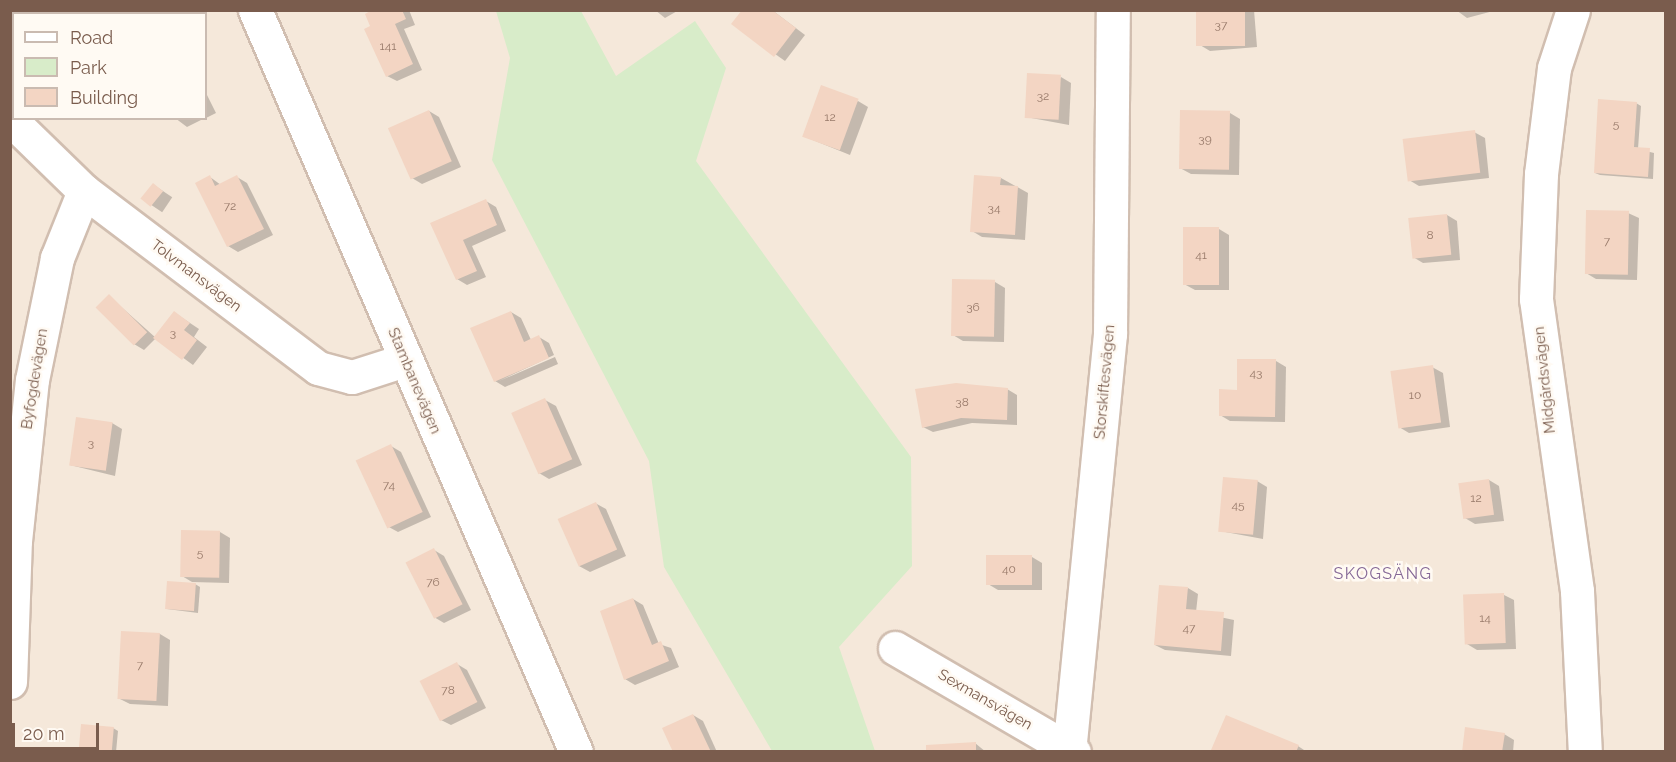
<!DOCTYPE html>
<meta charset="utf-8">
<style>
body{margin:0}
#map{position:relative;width:1676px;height:762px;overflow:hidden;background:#fdf6ec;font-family:Raleway,sans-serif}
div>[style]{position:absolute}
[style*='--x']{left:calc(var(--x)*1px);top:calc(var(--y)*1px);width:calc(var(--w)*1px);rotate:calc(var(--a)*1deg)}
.residential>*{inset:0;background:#f5e8da}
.green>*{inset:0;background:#d8ecc9}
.shadow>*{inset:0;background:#0003;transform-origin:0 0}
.building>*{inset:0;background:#f3d5c3;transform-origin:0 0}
.roads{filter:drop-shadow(2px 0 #d1beb0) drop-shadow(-2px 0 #d1beb0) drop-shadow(0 2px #d1beb0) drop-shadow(0 -2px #d1beb0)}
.minor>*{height:33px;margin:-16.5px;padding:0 16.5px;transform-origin:16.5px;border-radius:16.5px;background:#fff}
span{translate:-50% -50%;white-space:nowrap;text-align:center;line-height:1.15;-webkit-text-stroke:5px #fffaf3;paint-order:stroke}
.number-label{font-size:12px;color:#987a6a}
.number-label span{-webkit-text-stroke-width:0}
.street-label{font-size:15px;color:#7a5c4d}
.neighbourhood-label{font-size:16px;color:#846695;letter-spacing:1.5px}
.frame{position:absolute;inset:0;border:12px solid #7a5c4d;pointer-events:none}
.legend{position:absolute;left:12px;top:12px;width:195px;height:108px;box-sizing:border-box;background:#fffaf3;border:2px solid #cabbb1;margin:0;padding:8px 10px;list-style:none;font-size:18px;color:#7a5c4d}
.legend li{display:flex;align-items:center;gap:12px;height:30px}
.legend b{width:30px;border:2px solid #cabbb1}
.scale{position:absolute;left:12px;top:723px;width:87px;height:27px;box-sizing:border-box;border:3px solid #7a5c4d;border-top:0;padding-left:8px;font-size:18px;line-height:21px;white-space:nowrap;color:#7a5c4d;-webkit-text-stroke:4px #fffaf3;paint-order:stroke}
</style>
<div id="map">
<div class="residential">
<i style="clip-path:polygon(evenodd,11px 11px,1665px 11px,1665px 751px,11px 751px,11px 11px,14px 14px,206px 14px,206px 118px,14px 118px,14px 14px)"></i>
</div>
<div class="green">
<i style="clip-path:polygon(496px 11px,581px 11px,616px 76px,695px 21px,726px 68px,696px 161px,911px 457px,912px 566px,839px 647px,875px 751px,772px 751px,664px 567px,649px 461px,492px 160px,510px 58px)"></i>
</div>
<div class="shadow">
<i style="clip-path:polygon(376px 10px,409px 10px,415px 25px,404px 29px,422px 70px,397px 81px,387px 76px,372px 27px)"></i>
<i style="clip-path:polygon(655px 10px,679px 10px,665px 18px)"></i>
<i style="clip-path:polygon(772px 10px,805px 35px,785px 61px,733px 24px)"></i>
<i style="clip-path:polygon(1197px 10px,1254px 10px,1257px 47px,1210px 51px,1200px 45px)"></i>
<i style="clip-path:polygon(1497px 10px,1467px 18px,1456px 10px)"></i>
<i style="clip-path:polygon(1061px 77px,1071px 83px,1069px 125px,1026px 117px)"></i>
<i style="clip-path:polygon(206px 93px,216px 113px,206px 118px)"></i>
<i style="clip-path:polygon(858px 101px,868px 107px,850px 155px,803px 136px)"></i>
<i style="clip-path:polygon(1636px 103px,1641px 106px,1638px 149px,1654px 153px,1653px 179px,1600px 175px,1595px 173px)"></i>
<i style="clip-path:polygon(429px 111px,439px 117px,461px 167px,422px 184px,412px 178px)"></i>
<i style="clip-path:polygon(1230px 113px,1240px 119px,1239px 175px,1191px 174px,1180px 168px)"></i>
<i style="clip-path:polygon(175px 118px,205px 118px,187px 127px)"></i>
<i style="clip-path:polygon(1474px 132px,1485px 138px,1489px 178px,1419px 186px,1409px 180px)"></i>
<i style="clip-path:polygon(210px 177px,221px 185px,237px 177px,247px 183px,273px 235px,238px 252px,228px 246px)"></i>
<i style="clip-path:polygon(1001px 178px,1028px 193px,1025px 240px,982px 237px,972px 231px)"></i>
<i style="left:154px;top:185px;width:22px;height:18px;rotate:34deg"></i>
<i style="clip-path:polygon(486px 201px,496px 207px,506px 231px,472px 246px,486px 277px,467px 285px,457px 279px,432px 224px)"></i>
<i style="clip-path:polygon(1628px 213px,1639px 218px,1637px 280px,1596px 279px,1586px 273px)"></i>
<i style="clip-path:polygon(1447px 215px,1457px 221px,1460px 260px,1423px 263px,1413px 257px)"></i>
<i style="clip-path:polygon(1219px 229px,1229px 235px,1229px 290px,1195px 290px,1184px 284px)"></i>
<i style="clip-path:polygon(995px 282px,1005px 288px,1004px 342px,963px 341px,953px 335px)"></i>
<i style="clip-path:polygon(109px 296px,156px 338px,175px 313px,199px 329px,194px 337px,207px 347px,193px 365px,156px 338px,144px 350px,134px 344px)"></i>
<i style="clip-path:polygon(511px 312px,521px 318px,531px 340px,539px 337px,549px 343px,554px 355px,499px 381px,555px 357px,558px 364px,505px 387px,495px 381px)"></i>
<i style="clip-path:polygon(1276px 361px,1286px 367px,1285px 422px,1230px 421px,1220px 415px,1239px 391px)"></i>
<i style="clip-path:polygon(1432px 367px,1443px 373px,1450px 427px,1409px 433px,1399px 427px)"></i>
<i style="clip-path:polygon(1007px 389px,1017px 395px,1017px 425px,972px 423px,933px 432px,923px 427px)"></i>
<i style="clip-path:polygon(545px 400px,556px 406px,582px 465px,549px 479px,539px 473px,513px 414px)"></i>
<i style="clip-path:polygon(112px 423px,122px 429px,115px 476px,70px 465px)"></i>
<i style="clip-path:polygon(391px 446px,401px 452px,431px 517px,398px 532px,387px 526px)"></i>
<i style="clip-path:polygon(1489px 480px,1499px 486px,1504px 521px,1475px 524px,1465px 518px)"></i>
<i style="clip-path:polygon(1257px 481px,1267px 487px,1263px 539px,1220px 531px)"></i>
<i style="clip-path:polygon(595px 503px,606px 509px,626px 556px,590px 572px,579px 566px)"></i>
<i style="clip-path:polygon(220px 532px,230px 538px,229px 583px,192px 582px,182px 576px)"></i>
<i style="clip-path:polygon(434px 550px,444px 556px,471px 610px,444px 623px,434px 617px)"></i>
<i style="clip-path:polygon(1032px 557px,1042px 563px,1042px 590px,998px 590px,988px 584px)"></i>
<i style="clip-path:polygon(195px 584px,200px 587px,198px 613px,167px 609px)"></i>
<i style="clip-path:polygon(1188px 588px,1198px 594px,1196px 612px,1234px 620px,1231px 656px,1165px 650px,1155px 645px)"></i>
<i style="clip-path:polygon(1504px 595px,1514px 600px,1516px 649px,1477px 650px,1467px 644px)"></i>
<i style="clip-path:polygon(633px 599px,643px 605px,659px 644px,671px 648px,679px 667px,635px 685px,625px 679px)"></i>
<i style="clip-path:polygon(122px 633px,160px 634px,170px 640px,168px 706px,130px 704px,120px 699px)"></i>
<i style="clip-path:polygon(457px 664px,467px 670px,486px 708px,451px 725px,441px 720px)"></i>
<i style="clip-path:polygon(693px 715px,703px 721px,717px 752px,674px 752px)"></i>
<i style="clip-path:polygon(113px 728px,118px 731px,116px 752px,80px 752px)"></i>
<i style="clip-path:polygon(1504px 734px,1514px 740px,1513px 752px,1463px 752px)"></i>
<i style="clip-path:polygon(975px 743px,986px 752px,928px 752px)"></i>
<i style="clip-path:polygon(1298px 746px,1307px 752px,1213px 750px)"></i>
</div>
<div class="building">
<i style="clip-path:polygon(372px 10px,402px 10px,406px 19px,395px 24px,413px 64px,386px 77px,364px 29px,370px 26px,365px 14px)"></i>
<i style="clip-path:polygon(742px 10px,772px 10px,796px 28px,774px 57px,731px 24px)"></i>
<i style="left:1196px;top:10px;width:49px;height:36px"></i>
<i style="left:1027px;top:73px;width:34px;height:45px;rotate:3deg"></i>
<i style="left:821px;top:85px;width:40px;height:55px;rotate:20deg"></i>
<i style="clip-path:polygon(1598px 99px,1637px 102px,1634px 147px,1650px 148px,1648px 177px,1594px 173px)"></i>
<i style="left:429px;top:110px;width:56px;height:45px;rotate:66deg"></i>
<i style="left:1180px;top:110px;width:50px;height:59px;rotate:1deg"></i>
<i style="left:1475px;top:130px;width:43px;height:73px;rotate:83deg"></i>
<i style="clip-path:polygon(210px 175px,215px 186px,237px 175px,264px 229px,227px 247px,195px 183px)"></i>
<i style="clip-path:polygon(974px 175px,1001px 177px,1000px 185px,1018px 186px,1015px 235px,970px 232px)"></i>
<i style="left:153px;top:183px;width:13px;height:20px;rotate:39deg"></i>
<i style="clip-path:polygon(486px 199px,497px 225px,463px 240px,477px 271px,456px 280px,430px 223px)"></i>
<i style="left:1586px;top:210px;width:43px;height:64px;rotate:1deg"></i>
<i style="left:1447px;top:214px;width:41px;height:39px;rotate:84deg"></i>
<i style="left:1183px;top:227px;width:36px;height:58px"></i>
<i style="left:952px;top:279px;width:43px;height:57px;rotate:1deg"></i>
<i style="left:109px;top:294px;width:54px;height:19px;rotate:45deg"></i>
<i style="clip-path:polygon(174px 311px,190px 323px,184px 330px,197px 340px,182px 360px,153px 338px)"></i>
<i style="clip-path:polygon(511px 311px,524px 342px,539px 335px,549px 358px,494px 382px,470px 328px)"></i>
<i style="clip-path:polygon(1237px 359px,1276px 359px,1275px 417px,1219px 416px,1219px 389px,1237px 390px)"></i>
<i style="left:1433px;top:365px;width:58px;height:43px;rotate:82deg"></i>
<i style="clip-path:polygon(956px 383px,1008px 388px,1007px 420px,961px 418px,922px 428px,915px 389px)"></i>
<i style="left:545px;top:398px;width:67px;height:37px;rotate:66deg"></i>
<i style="left:76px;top:417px;width:37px;height:49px;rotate:8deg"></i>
<i style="left:391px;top:444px;width:75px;height:39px;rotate:65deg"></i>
<i style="left:1223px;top:477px;width:35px;height:55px;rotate:5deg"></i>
<i style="left:1489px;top:479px;width:36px;height:31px;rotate:82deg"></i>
<i style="left:596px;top:502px;width:52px;height:42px;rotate:66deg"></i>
<i style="left:181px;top:530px;width:39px;height:47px;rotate:1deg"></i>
<i style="left:434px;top:548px;width:63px;height:32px;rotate:63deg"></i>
<i style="left:986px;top:555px;width:46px;height:30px"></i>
<i style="left:167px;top:581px;width:29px;height:28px;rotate:4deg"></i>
<i style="clip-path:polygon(1159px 585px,1188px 587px,1186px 609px,1224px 612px,1221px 651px,1154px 645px)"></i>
<i style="left:1504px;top:593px;width:50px;height:41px;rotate:88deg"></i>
<i style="clip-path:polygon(633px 598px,652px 645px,661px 641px,669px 661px,624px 680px,600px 611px)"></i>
<i style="left:121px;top:631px;width:39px;height:68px;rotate:3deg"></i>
<i style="left:457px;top:662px;width:45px;height:42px;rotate:63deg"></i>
<i style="clip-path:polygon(693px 714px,711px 752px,673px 752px,662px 728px)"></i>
<i style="clip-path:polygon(1226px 715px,1299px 745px,1296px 752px,1211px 750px)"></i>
<i style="left:81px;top:724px;width:33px;height:28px;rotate:5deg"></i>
<i style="clip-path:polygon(1465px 727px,1505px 733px,1502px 752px,1462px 752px)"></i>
<i style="clip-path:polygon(976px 742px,976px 752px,926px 752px,926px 745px)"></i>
</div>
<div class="roads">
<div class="minor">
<i style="--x:255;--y:10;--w:808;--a:66.61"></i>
<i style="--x:1573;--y:10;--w:61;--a:108.1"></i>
<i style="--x:1554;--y:68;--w:107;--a:97"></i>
<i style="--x:1541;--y:174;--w:125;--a:92.3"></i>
<i style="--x:1536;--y:299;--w:295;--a:82"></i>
<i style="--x:1577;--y:591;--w:161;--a:87.2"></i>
<i style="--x:10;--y:119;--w:103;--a:44.2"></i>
<i style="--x:84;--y:191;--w:293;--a:37.1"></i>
<i style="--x:318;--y:368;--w:35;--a:15"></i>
<i style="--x:352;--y:377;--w:56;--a:-17.8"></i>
<i style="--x:895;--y:648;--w:207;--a:30.2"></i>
<i style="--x:10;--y:682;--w:141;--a:-88"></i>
<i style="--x:15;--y:541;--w:162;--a:-84"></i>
<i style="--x:32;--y:380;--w:125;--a:-78.4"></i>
<i style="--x:57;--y:258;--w:72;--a:-68.1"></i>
<i style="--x:1069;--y:752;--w:420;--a:-84.4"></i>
<i style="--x:1110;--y:334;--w:324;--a:-89.5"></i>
</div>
</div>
<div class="number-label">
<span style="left:1221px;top:26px">37</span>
<span style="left:388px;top:47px">141</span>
<span style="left:1043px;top:97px">32</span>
<span style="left:830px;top:118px">12</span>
<span style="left:1616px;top:125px">5</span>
<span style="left:1205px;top:140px">39</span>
<span style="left:230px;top:207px">72</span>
<span style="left:994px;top:209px">34</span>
<span style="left:1430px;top:236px">8</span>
<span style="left:1607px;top:242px">7</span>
<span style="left:1201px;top:256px">41</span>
<span style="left:973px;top:308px">36</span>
<span style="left:173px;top:334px">3</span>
<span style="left:1256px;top:374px">43</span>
<span style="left:1415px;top:396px">10</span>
<span style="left:962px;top:403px">38</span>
<span style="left:91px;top:444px">3</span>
<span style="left:389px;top:486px">74</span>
<span style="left:1476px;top:499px">12</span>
<span style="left:1238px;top:506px">45</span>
<span style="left:200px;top:554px">5</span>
<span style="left:1009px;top:570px">40</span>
<span style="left:433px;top:583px">76</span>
<span style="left:1485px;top:619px">14</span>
<span style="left:1189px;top:629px">47</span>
<span style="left:140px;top:666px">7</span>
<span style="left:448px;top:691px">78</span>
</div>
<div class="street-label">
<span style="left:196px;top:276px;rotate:37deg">Tolvmansvägen</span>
<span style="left:35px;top:379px;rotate:-81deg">Byfogdevägen</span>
<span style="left:1545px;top:380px;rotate:-96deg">Midgårdsvägen</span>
<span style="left:414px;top:381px;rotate:67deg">Stambanevägen</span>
<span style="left:1105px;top:382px;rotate:-85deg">Storskiftesvägen</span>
<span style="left:985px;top:700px;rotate:30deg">Sexmansvägen</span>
</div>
<div class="neighbourhood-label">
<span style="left:1383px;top:574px">SKOGSÄNG</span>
</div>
<div class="frame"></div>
<ul class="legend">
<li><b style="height:8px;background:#fff"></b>Road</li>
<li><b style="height:16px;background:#d8ecc9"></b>Park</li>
<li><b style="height:16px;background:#f3d5c3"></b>Building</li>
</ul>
<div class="scale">20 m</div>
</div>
